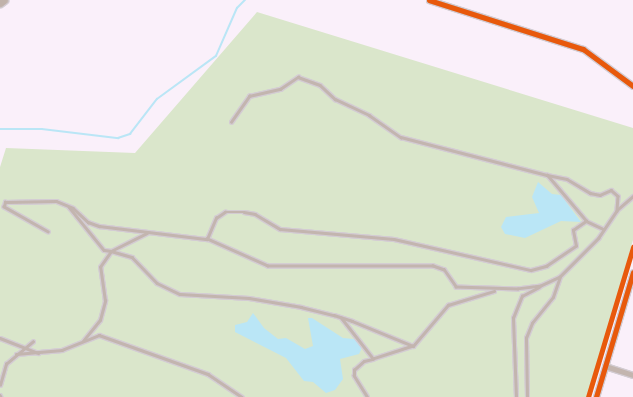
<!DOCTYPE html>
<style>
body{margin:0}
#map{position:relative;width:633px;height:397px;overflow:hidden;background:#faf0fa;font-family:"Noto Serif",serif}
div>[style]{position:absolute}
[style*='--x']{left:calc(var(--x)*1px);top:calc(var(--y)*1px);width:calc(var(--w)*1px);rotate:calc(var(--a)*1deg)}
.green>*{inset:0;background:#dae6cb}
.water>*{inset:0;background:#bae6f6}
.stream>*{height:1.5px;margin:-0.75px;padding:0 0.75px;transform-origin:0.75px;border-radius:0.75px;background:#bae6f6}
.roads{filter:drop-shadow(1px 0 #d3ccd3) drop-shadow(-1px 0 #d3ccd3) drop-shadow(0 1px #d3ccd3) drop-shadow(0 -1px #d3ccd3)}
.lane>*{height:2.5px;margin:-1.25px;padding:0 1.25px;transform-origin:1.25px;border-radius:1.25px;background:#c3b5af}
.street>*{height:5px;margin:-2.5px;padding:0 2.5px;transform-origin:2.5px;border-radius:2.5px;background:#c3b5af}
.secondary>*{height:7px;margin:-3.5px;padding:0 3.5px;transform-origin:3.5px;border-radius:3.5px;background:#c0b2aa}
.cycleway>*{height:5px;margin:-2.5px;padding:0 2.5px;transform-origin:2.5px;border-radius:2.5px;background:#e8590c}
span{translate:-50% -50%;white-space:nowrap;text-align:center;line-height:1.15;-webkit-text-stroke:3px #fff;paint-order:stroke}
</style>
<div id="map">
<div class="green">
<i style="clip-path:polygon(257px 12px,633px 128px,633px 240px,590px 397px,0 397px,0 167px,6px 148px,135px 153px)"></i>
</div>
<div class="water">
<i style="clip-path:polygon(538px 182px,552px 194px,561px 195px,581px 222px,561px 221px,525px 238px,505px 234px,501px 227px,506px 217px,539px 213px,532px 197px)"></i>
<i style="clip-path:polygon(253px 313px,264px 328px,278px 339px,286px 338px,305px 349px,313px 346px,308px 318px,312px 318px,343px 338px,354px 339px,361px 344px,361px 350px,359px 354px,340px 359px,343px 379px,335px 390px,326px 393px,313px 382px,304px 381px,286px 358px,235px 332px,235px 325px,247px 322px)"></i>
</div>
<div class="stream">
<i style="--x:0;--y:129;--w:42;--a:0"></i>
<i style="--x:42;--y:129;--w:77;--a:6.8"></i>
<i style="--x:118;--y:138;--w:13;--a:-18"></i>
<i style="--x:130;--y:134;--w:44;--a:-52.4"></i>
<i style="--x:157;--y:99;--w:73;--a:-36.1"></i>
<i style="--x:216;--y:56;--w:52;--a:-66.4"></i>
<i style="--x:237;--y:8;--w:11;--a:-45"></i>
</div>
<div class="roads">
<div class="lane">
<i style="--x:231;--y:122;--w:32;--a:-55"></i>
<i style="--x:249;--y:96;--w:32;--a:-13"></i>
<i style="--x:280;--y:89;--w:22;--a:-34"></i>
<i style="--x:298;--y:77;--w:23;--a:20"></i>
<i style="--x:320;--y:85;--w:21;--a:43"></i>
<i style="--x:335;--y:99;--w:38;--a:25"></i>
<i style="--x:369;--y:115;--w:39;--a:35"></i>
<i style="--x:401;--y:137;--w:151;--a:14.6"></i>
<i style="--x:69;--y:207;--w:55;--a:50.9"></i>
<i style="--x:104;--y:250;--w:7;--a:8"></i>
<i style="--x:111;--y:251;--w:40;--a:-26.6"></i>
<i style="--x:617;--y:210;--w:21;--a:-41"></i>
<i style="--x:586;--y:221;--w:19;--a:25"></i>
<i style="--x:48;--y:232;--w:51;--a:-150.4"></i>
<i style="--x:4;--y:207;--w:5;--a:-79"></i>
<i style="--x:5;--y:202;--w:51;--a:-1.1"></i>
<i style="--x:56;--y:201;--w:18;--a:22"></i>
<i style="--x:73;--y:208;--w:21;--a:43"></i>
<i style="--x:88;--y:222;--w:12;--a:20"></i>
<i style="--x:99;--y:226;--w:109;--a:6.9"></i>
<i style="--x:207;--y:239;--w:23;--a:-67"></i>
<i style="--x:216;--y:218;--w:11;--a:-34"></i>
<i style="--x:225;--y:212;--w:19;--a:0"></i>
<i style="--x:244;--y:212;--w:11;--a:10"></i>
<i style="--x:255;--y:214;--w:29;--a:31"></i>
<i style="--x:280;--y:229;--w:114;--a:5"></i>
<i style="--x:394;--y:239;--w:140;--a:12.8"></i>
<i style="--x:531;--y:270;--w:16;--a:-15"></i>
<i style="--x:546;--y:266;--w:36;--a:-34"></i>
<i style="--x:576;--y:246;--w:16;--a:-101"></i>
<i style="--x:573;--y:230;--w:16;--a:-35"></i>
<i style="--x:586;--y:221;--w:60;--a:-130.3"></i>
<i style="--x:547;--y:175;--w:20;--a:11"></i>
<i style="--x:567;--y:179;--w:27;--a:31"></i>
<i style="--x:590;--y:193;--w:10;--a:11"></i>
<i style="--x:600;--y:195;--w:12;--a:-24"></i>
<i style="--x:611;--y:190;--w:9;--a:41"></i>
<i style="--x:618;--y:196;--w:15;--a:94"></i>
<i style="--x:617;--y:211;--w:32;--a:124"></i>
<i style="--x:599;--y:238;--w:55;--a:135"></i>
<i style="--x:560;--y:277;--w:21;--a:155"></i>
<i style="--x:541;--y:286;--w:23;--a:173"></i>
<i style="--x:518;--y:289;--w:62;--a:-178.2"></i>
<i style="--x:456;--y:287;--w:21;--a:-125"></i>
<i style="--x:444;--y:270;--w:12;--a:-160"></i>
<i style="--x:433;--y:266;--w:165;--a:180"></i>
<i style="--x:268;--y:266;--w:67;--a:-156.1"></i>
<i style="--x:0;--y:338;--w:41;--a:21.5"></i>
<i style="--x:83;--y:341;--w:27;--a:-51"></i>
<i style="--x:100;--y:320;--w:20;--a:-75"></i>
<i style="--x:105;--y:301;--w:34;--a:-98"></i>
<i style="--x:100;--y:267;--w:19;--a:-55"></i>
<i style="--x:111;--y:251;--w:22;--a:16"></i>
<i style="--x:132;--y:257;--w:36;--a:46"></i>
<i style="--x:157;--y:283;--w:25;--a:26"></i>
<i style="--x:180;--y:294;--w:69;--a:3.3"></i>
<i style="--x:249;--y:298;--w:53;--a:9.8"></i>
<i style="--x:301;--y:307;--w:34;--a:14"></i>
<i style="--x:334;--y:315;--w:19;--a:18"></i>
<i style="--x:352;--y:321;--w:66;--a:22.3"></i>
<i style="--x:413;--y:346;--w:42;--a:162"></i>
<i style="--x:373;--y:359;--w:52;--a:-128"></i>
<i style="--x:413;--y:346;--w:54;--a:-49.5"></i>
<i style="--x:448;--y:305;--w:48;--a:-16.9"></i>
<i style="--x:16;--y:354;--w:46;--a:-5"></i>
<i style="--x:62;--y:350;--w:40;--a:-22"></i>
<i style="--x:99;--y:335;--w:116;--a:19.7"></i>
<i style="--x:208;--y:374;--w:41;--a:34.1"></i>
<i style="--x:0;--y:385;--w:22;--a:-74"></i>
<i style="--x:6;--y:364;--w:35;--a:-40"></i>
<i style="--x:0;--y:395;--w:2;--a:63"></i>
<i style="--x:367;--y:397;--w:25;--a:-122"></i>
<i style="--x:354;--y:376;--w:6;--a:-90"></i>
<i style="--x:354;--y:370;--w:13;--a:-42"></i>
<i style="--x:364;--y:361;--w:9;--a:-13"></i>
<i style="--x:516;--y:397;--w:79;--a:-92.2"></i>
<i style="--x:513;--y:318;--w:24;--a:-68"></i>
<i style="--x:522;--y:296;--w:19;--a:-28"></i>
<i style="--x:527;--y:397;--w:59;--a:-91"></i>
<i style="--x:526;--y:338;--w:16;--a:-68"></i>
<i style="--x:532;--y:323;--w:33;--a:-51"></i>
<i style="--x:553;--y:297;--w:21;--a:-71"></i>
</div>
<div class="street">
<i style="--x:429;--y:0;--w:162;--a:17.7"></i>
<i style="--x:583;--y:49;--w:62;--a:36.5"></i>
<i style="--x:605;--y:366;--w:29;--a:18"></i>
<i style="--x:596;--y:397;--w:130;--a:-73.5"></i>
</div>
<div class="secondary">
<i style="--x:0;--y:3;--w:5;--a:-37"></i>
</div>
</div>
<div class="cycleway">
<i style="--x:429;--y:0;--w:162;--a:17.7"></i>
<i style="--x:583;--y:49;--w:62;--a:36.5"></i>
<i style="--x:588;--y:397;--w:157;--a:-73.3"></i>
<i style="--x:596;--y:397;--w:130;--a:-73.5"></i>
</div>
</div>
